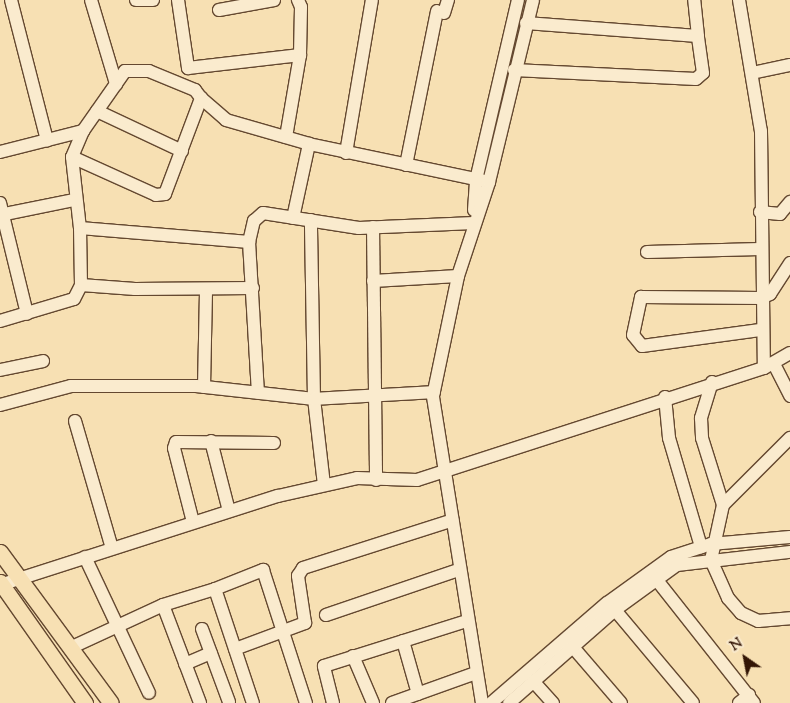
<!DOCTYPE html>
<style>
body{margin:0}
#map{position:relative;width:790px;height:703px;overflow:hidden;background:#f7e0b3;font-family:"Sorts Mill Goudy",serif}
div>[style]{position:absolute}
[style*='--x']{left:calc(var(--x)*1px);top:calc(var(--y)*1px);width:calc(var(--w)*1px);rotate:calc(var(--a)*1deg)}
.roads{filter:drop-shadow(1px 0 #644830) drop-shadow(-1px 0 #644830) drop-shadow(0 1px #644830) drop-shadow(0 -1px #644830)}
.minor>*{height:12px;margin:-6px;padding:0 6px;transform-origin:6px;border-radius:6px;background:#faebce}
.major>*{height:15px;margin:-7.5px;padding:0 7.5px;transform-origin:7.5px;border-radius:7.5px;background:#f7e0b3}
span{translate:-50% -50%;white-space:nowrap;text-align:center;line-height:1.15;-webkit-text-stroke:4.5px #faebce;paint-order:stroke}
.north{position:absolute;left:720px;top:633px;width:50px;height:50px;-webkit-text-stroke:4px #faebce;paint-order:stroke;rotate:327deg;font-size:14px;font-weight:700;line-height:20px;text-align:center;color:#331505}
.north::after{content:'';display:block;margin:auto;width:18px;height:22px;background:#331505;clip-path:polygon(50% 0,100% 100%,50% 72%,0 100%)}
</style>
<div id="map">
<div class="roads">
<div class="minor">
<i style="--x:11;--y:0;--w:145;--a:75.6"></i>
<i style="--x:91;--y:0;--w:88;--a:73.4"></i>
<i style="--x:136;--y:0;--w:17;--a:0"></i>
<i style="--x:178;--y:0;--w:69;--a:81.6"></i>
<i style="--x:188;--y:68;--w:113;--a:-6.6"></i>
<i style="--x:739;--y:0;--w:133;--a:80.5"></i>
<i style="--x:761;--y:131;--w:237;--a:89.3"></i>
<i style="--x:219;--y:10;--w:56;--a:-10.3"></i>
<i style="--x:444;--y:13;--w:14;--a:-73"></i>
<i style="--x:526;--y:23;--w:172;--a:4.3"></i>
<i style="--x:698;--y:36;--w:36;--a:-96"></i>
<i style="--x:514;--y:70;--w:182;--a:2.8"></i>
<i style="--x:696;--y:79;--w:9;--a:-41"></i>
<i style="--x:703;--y:73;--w:37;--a:-98"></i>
<i style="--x:752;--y:73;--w:39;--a:-12"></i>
<i style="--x:201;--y:98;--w:10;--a:-127"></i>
<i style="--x:195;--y:90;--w:50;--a:-157.6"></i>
<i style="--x:149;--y:71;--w:24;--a:180"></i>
<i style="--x:125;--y:71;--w:73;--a:125"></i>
<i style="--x:83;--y:131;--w:28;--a:113"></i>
<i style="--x:72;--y:157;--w:92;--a:24.3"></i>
<i style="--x:156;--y:195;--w:9;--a:-6"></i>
<i style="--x:165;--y:194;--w:103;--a:-69.4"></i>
<i style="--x:201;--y:98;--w:33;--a:41"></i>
<i style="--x:226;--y:120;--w:86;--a:16.1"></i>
<i style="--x:309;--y:144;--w:184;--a:11.9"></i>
<i style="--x:97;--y:111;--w:94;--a:25.2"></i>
<i style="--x:286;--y:137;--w:83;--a:-80.3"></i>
<i style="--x:300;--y:55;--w:48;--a:-88.8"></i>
<i style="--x:301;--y:7;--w:8;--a:-113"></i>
<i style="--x:0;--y:152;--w:86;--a:-14.2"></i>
<i style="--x:346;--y:153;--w:155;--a:-80.4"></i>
<i style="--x:72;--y:157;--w:71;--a:83.6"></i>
<i style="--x:406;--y:165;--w:157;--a:-78.6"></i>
<i style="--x:0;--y:203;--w:114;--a:76.3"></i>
<i style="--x:474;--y:210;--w:30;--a:-86"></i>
<i style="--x:476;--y:180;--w:185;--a:-76.9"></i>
<i style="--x:760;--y:212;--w:20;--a:6"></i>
<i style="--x:780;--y:214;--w:16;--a:-50"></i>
<i style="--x:0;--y:215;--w:76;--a:-11.5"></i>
<i style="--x:293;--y:218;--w:76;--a:-77.8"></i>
<i style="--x:373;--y:227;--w:253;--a:89.3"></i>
<i style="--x:249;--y:242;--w:151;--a:86.6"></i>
<i style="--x:647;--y:252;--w:113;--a:-1.5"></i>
<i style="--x:373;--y:281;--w:85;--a:-3.4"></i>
<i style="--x:81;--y:285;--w:57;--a:-91"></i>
<i style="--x:80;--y:228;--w:170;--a:4.7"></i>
<i style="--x:249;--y:242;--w:22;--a:-77"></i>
<i style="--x:254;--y:221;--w:12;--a:-42"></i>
<i style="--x:263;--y:213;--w:97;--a:8.9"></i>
<i style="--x:359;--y:228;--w:115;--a:-2.5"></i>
<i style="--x:0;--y:321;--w:77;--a:-16.6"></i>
<i style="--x:74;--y:299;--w:16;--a:-63"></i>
<i style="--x:81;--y:285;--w:54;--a:4.2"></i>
<i style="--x:135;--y:289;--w:118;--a:-0.5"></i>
<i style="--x:760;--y:330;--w:119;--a:172.3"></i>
<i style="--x:642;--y:346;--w:14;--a:-129"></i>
<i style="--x:633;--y:335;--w:39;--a:-78"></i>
<i style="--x:641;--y:297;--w:120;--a:0.5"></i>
<i style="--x:761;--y:298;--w:10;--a:-24"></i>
<i style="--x:770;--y:294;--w:37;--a:-57"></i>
<i style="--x:774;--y:364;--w:36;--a:63"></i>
<i style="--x:0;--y:370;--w:44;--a:-11.8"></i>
<i style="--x:712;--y:382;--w:38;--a:107"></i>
<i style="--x:701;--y:418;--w:20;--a:87"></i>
<i style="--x:702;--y:438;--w:70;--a:72.6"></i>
<i style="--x:723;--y:505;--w:56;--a:102.3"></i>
<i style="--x:711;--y:560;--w:42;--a:65.9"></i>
<i style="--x:728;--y:598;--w:20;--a:49"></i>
<i style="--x:741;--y:613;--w:19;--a:25"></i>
<i style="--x:758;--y:621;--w:32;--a:-5"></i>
<i style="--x:204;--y:387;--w:98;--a:-88.8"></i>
<i style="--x:665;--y:397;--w:41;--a:84.4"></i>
<i style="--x:669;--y:438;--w:114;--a:73.6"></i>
<i style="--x:0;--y:405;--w:73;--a:-15"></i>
<i style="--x:71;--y:386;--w:125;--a:0"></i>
<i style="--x:196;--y:386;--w:119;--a:6.3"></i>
<i style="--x:314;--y:399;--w:179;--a:-91"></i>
<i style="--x:75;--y:421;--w:132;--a:73.8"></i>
<i style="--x:211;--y:441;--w:72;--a:75.6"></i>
<i style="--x:324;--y:485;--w:87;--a:-96.6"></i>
<i style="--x:314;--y:399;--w:120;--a:-3.3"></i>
<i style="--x:723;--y:505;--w:95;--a:-45"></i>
<i style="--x:193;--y:522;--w:76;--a:-104.4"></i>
<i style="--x:174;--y:448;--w:6;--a:-72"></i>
<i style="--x:176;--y:442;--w:98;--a:0.6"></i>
<i style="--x:85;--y:557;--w:150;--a:64.8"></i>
<i style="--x:656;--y:579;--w:158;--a:51.7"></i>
<i style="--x:0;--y:585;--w:292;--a:-17.8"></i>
<i style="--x:278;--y:496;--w:81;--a:-12.8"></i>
<i style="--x:357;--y:478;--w:60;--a:1.9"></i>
<i style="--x:417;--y:480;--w:365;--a:-17.9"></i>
<i style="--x:764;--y:368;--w:30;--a:-30"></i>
<i style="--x:215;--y:589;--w:52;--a:-21.6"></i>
<i style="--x:263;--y:570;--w:140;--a:72.1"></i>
<i style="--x:163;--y:605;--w:105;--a:69.3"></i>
<i style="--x:615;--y:610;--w:121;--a:50"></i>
<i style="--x:326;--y:615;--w:139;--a:-18.8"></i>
<i style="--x:202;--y:629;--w:78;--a:69.7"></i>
<i style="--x:403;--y:641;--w:55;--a:74.2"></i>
<i style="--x:572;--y:646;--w:75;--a:49.3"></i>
<i style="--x:70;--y:648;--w:102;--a:-24.8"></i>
<i style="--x:163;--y:605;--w:54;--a:-17.1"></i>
<i style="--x:215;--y:589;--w:120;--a:71.6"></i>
<i style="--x:235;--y:649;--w:75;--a:-20.4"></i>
<i style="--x:305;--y:623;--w:48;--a:-98.5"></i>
<i style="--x:298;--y:576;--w:9;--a:-58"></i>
<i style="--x:303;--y:568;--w:157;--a:-17.7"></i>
<i style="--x:353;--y:656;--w:51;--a:66.9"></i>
<i style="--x:185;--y:664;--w:28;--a:-23"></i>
<i style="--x:533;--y:681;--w:30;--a:48"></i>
<i style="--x:333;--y:703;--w:38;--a:-104"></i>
<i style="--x:324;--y:666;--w:150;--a:-17.5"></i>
<i style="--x:392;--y:703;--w:89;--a:-19.7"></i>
<i style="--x:482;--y:703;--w:311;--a:-99.1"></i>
<i style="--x:433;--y:396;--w:123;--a:-78.2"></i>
<i style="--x:458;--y:276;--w:99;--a:-71.7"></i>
<i style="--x:489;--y:182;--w:187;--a:-76.4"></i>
<i style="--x:491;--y:703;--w:153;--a:-40.8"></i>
<i style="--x:607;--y:603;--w:79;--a:-35.7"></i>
<i style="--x:671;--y:557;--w:42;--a:-18"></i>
<i style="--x:711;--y:544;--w:79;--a:-5.1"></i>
<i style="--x:509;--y:703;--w:141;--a:-41.3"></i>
<i style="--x:615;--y:610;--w:77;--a:-36"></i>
<i style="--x:677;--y:565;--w:114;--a:-6.6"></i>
<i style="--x:739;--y:703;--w:13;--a:-39"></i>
</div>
<div class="major">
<i style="--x:0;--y:552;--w:187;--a:53.7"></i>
<i style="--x:0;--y:582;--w:148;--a:54.9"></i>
</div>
</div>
<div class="north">N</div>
</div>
